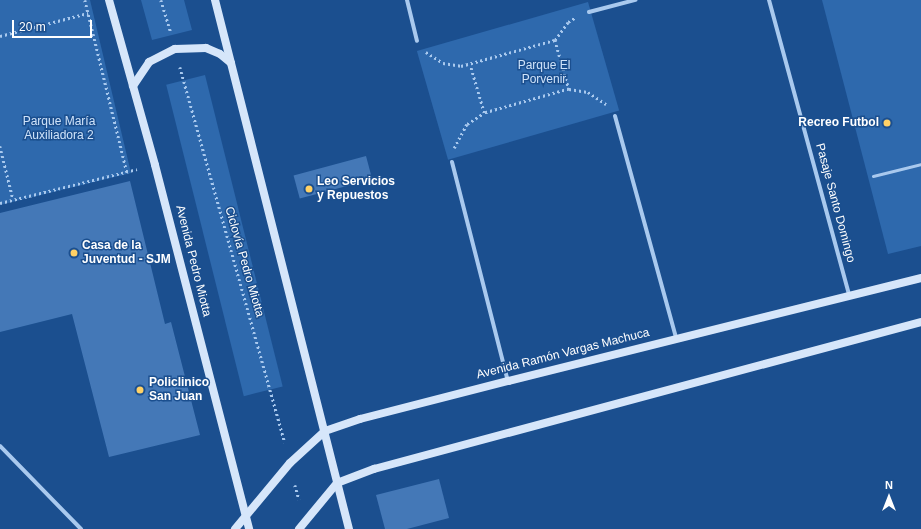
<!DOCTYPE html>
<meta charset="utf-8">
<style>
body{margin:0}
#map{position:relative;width:921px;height:529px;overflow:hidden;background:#1b4f8f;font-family:Helvetica,sans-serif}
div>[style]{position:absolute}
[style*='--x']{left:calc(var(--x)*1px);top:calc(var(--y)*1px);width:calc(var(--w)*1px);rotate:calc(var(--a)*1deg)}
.green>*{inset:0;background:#2e69ad;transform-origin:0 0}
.building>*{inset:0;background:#4478b7;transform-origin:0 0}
.path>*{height:2.5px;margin-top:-1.25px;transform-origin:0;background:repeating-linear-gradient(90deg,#a9c9ee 0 2px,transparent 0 5px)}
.service>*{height:3px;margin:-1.5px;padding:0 1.5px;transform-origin:1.5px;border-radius:1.5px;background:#a9c9ee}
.minor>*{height:4px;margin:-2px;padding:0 2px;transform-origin:2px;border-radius:2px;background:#a9c9ee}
.secondary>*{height:8px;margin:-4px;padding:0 4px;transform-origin:4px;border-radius:4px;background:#d6e6fa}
.dots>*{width:11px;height:11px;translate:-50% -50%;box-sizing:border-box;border:2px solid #1b4f8f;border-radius:50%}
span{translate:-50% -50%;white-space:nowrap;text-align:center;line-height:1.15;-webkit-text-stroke:3px #1b4f8f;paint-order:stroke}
.park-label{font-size:12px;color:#cfe3fa}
.poi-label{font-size:12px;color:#fff;font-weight:700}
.right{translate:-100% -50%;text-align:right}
.left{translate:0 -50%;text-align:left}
.street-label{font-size:12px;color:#fff}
.north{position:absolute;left:869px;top:477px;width:40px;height:40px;-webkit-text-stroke:3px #1b4f8f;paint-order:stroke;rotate:0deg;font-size:11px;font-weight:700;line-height:16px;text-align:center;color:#fff}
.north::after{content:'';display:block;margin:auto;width:14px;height:18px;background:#fff;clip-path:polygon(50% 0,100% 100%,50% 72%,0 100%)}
.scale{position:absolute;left:12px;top:20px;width:80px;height:18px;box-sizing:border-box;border:2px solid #fff;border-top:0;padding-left:5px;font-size:12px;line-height:14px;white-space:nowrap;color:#fff;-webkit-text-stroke:3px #1b4f8f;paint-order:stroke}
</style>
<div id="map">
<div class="green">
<i style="clip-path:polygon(0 0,90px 0,131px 173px,0 205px)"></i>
<i style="clip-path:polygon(141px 0,184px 0,192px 30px,152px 40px)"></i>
<i style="clip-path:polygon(822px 0,921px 0,921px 246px,888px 254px)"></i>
<i style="left:588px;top:2px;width:113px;height:178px;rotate:74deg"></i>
<i style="left:205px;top:75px;width:321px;height:40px;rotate:76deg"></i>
</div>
<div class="building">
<i style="left:366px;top:156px;width:24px;height:75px;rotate:75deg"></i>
<i style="clip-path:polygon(130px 181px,165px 324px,171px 322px,200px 435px,109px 457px,72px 314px,0 332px,0 213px)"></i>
<i style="clip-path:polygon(439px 479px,449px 518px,407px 529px,385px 529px,376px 495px)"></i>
</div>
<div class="path">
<i style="--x:85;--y:0;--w:177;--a:76.3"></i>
<i style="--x:161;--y:0;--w:34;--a:73"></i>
<i style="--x:0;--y:36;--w:91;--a:-14.6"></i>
<i style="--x:555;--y:40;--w:22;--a:-54"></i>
<i style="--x:568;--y:22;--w:9;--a:-32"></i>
<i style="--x:426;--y:52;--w:20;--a:33"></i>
<i style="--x:443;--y:63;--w:18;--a:9"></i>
<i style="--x:461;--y:66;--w:98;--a:-15.5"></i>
<i style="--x:555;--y:40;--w:51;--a:74.1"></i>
<i style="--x:569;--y:89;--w:88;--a:164.2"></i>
<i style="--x:484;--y:113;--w:50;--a:-106.3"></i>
<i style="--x:180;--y:67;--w:390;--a:74.4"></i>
<i style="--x:569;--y:89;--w:19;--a:9"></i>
<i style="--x:588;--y:92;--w:22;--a:34"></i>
<i style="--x:0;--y:146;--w:55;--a:76.2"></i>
<i style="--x:454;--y:148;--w:27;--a:-62"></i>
<i style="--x:467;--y:124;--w:20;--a:-33"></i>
<i style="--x:0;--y:203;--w:141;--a:-13.9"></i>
<i style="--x:295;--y:485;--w:15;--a:74"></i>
</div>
<div class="service">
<i style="--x:873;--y:176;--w:49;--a:-14"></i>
</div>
<div class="minor">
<i style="--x:407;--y:0;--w:42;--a:76.3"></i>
<i style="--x:769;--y:0;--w:306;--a:74.8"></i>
<i style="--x:589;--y:12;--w:48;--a:-14.6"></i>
<i style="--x:615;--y:116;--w:230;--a:74.6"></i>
<i style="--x:452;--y:162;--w:226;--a:75.7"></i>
<i style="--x:0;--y:446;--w:116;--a:45.7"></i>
</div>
<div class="secondary">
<i style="--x:109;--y:0;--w:171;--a:74.4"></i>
<i style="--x:155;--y:165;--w:376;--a:75.5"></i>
<i style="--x:215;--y:0;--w:546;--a:75.79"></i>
<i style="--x:133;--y:86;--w:29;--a:-56"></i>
<i style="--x:149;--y:62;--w:29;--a:-27"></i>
<i style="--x:175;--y:49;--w:31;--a:-2"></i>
<i style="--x:206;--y:48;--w:15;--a:23"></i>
<i style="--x:220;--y:54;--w:14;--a:39"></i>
<i style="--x:235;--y:529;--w:86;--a:-50.2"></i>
<i style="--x:290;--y:463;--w:47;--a:-42.4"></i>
<i style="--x:325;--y:431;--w:37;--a:-19"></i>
<i style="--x:360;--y:419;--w:153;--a:-14.4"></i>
<i style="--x:508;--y:381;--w:426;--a:-14"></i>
<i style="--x:299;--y:529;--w:60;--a:-50.4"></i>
<i style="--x:337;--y:483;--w:40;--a:-21"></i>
<i style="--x:374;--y:469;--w:566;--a:-15.04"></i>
</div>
<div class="dots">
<i style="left:887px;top:123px;background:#ffd166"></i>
<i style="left:309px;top:189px;background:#ffd166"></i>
<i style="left:74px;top:253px;background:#ffd166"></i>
<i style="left:140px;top:390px;background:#ffd166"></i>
</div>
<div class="park-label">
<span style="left:544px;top:73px">Parque El<br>Porvenir</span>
<span style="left:59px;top:129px">Parque María<br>Auxiliadora 2</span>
</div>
<div class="poi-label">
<span class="right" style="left:879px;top:123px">Recreo Futbol</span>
<span class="left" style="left:317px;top:189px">Leo Servicios<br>y Repuestos</span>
<span class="left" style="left:82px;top:253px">Casa de la<br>Juventud - SJM</span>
<span class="left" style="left:149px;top:390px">Policlinico<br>San Juan</span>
</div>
<div class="street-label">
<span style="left:835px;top:203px;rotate:75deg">Pasaje Santo Domingo</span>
<span style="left:193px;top:261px;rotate:76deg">Avenida Pedro Miotta</span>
<span style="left:244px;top:262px;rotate:74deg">Ciclovía Pedro Miotta</span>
<span style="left:563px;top:354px;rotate:-14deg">Avenida Ramón Vargas Machuca</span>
</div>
<div class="north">N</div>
<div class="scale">20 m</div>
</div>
